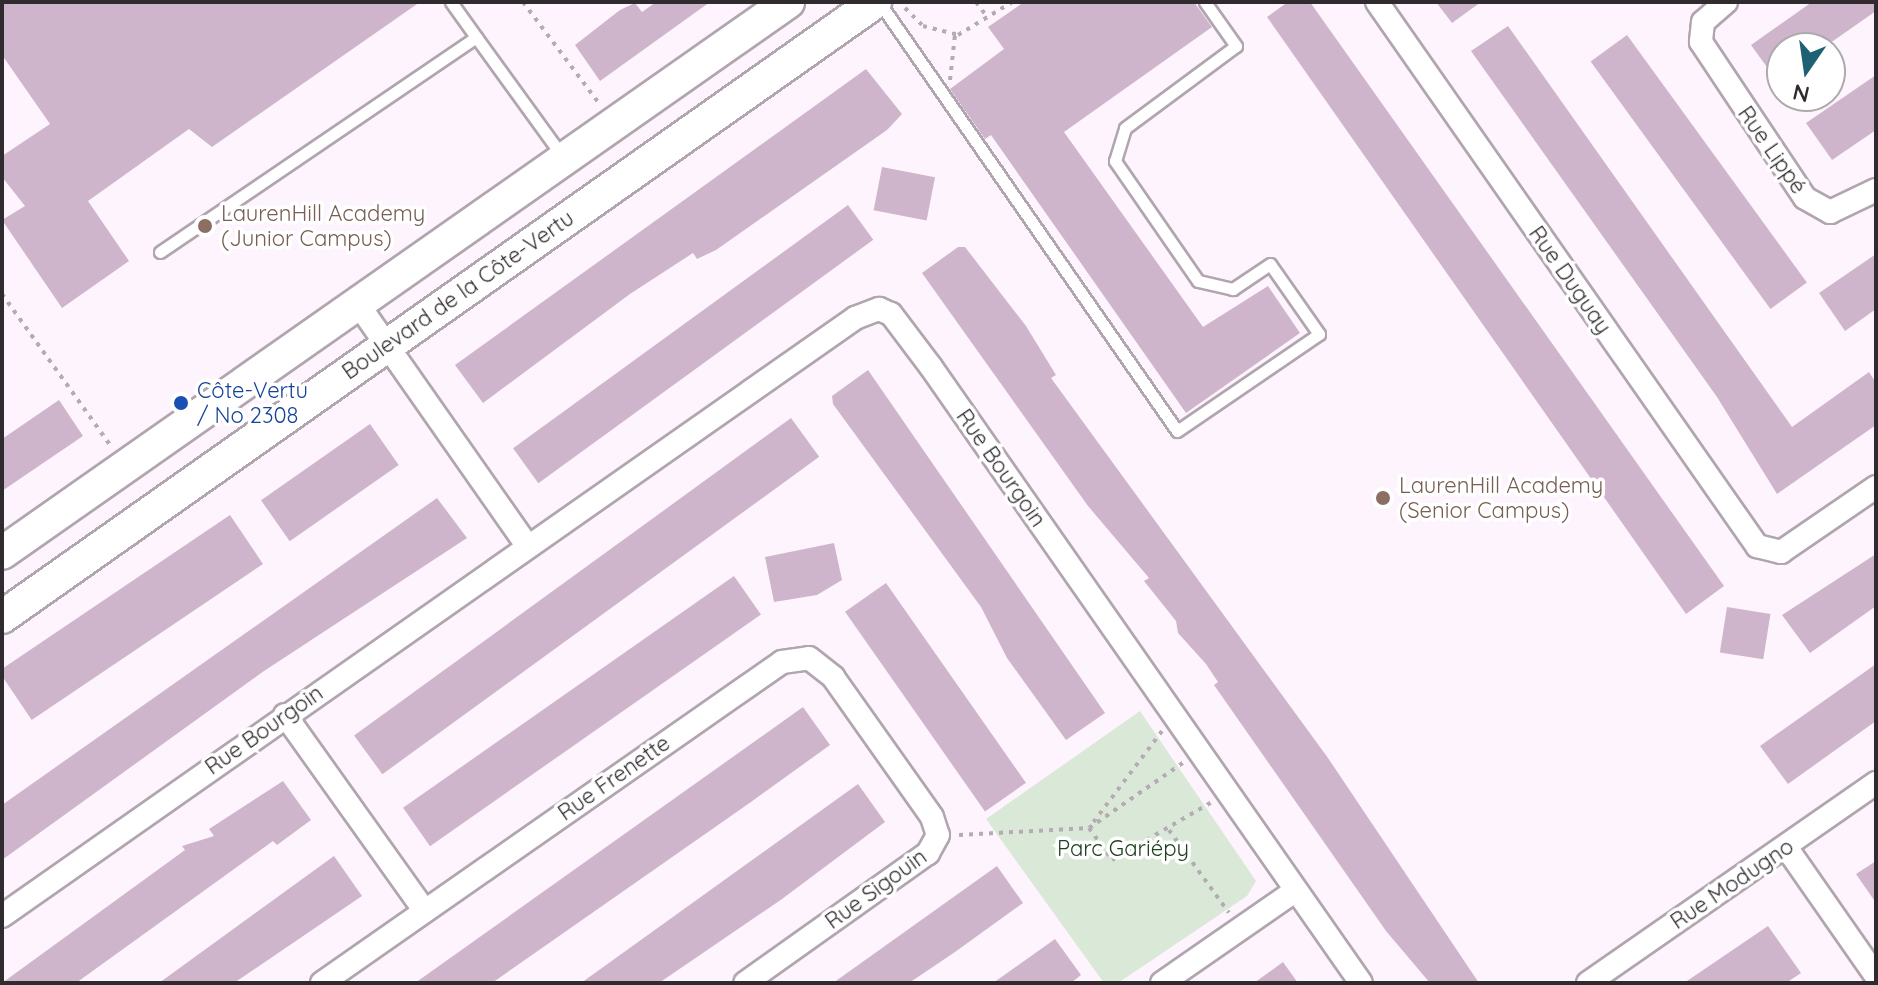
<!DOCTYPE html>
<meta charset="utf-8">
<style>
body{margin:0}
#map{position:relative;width:1878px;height:985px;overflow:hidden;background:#fef4fd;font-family:Quicksand,sans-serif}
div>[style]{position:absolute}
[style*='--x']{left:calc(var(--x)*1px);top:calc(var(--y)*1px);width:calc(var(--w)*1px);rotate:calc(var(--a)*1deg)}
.green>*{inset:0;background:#dae8d8}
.building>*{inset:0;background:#cfb5cb;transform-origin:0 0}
.path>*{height:4px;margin-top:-2px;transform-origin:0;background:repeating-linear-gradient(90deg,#b4acb3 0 4px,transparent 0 10px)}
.roads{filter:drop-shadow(2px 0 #b1a5b0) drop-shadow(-2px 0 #b1a5b0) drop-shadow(0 2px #b1a5b0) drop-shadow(0 -2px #b1a5b0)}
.lane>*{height:11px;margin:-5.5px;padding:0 5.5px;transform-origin:5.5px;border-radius:5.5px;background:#fff}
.street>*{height:22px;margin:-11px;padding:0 11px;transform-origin:11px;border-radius:11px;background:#fff}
.secondary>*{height:32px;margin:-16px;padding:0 16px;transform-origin:16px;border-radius:16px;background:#fff}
.dots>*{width:22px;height:22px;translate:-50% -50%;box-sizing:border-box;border:4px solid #fff;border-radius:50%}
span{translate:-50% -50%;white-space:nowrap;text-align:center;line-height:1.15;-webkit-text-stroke:7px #fff;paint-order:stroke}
.street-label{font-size:22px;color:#302b2f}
.education-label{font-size:22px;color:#785e54}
.left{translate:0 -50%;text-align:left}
.transit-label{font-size:22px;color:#164399}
.park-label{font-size:22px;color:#20421e}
.frame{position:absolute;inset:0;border:4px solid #302b2f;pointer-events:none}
.north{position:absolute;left:1766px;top:32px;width:80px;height:80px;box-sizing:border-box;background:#fff;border:2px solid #acaaac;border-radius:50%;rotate:193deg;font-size:22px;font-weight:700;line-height:32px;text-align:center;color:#302b2f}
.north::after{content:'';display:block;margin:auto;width:28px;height:36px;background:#1e6174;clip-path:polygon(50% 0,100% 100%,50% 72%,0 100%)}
</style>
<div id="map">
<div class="green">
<i style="clip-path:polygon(1140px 711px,1256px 881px,1247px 896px,1118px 983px,1104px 983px,986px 819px)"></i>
</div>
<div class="building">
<i style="clip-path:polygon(2px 2px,420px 2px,212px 147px,189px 129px,88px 201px,129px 261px,62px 308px,2px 220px,25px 206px,2px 177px,2px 156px,50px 124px,2px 55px)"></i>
<i style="clip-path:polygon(656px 2px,710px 2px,600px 81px,575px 45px,620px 10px,635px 3px,642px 12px)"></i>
<i style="clip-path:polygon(1024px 2px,1194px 2px,1212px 27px,1064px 132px,1203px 327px,1268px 286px,1300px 333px,1186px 413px,991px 135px,985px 139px,950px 89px,1004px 49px,988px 27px)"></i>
<i style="clip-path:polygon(1288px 2px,1310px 2px,1724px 586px,1686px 614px,1267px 17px)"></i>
<i style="clip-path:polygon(1436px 2px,1481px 2px,1452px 23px)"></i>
<i style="clip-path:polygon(1812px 2px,1876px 2px,1876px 11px,1823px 48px,1782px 48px,1782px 88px,1751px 45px)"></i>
<i style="clip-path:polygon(1508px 26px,1792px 427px,1869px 372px,1876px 383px,1876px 425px,1777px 494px,1717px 397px,1471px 51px)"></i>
<i style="left:1627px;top:35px;width:306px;height:45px;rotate:54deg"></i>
<i style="clip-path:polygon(866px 69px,902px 114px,887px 130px,716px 250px,697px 259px,693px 253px,630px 294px,483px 403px,455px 365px)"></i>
<i style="clip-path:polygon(1876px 75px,1876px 130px,1832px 160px,1806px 123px)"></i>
<i style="left:882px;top:167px;width:54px;height:44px;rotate:11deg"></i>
<i style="left:848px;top:205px;width:43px;height:414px;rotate:54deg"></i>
<i style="clip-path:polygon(958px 247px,965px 247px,1026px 326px,1056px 375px,1051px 378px,1328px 758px,1479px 983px,1430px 983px,1386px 931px,1214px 685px,1218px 682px,1206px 664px,1178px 633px,1176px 621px,1144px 581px,1149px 578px,1088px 506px,922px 273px)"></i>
<i style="clip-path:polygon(1876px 254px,1876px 309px,1845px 331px,1819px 293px)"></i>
<i style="clip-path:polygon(868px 370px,1105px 713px,1066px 740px,1007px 658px,981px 607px,833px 404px,832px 396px)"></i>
<i style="clip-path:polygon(59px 400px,83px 436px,2px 491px,2px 439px)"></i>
<i style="left:791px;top:418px;width:48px;height:540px;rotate:54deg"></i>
<i style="left:370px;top:424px;width:50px;height:133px;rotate:55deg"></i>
<i style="clip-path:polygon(437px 498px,467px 538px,264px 671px,2px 860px,2px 805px)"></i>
<i style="left:230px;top:515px;width:59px;height:279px;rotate:56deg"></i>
<i style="clip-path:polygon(834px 543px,842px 580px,817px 595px,774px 602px,765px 557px)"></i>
<i style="clip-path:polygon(1876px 554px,1876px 606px,1810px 653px,1782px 615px)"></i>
<i style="left:734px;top:576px;width:47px;height:404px;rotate:55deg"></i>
<i style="left:886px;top:583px;width:244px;height:50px;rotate:55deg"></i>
<i style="left:1727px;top:607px;width:44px;height:46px;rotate:9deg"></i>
<i style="clip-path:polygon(1876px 664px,1876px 721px,1788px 784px,1760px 746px)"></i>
<i style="clip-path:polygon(803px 707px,830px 745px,751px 802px,492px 983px,415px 983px)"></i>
<i style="clip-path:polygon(283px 781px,311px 820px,277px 845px,273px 841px,76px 983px,2px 983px,185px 850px,182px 846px,214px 836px,209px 829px)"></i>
<i style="clip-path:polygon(858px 784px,885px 822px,782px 899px,659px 983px,581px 983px)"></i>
<i style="clip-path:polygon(334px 856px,362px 896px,234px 983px,159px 983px)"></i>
<i style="clip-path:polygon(1876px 861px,1876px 903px,1856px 874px)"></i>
<i style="clip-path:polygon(997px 866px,1023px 903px,955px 952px,909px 983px,833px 983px)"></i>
<i style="clip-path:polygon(1768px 926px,1801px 973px,1786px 983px,1684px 983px)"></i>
<i style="clip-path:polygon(1055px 939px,1081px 975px,1071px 983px,993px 983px)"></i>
<i style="clip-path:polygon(1283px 962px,1298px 983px,1254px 983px)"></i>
</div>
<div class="path">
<i style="--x:523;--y:2;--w:125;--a:53.1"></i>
<i style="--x:976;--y:2;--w:20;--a:53"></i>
<i style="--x:905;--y:8;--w:25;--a:45"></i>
<i style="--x:923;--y:26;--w:36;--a:14"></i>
<i style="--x:958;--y:35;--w:63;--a:-31.4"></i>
<i style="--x:950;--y:80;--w:45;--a:-83.7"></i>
<i style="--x:2;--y:294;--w:186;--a:54.4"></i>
<i style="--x:1162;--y:731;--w:121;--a:127"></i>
<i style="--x:1089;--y:828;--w:39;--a:54"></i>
<i style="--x:1112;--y:860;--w:116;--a:-30.1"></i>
<i style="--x:1169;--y:830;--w:102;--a:54.1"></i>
<i style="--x:959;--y:835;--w:130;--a:-3.1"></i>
<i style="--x:1089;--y:828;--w:116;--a:-34.8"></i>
</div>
<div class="roads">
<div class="lane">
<i style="--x:879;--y:2;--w:522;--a:55.21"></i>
<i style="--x:1177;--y:431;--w:172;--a:-34.3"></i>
<i style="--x:1319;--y:334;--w:85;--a:-125"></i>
<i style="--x:1270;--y:264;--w:45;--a:146"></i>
<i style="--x:1233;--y:289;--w:36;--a:-167"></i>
<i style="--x:1198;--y:281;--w:146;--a:-124.7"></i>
<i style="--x:1115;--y:161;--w:34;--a:-73"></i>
<i style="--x:1125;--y:128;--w:138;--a:-36.5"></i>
<i style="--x:1236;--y:46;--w:54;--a:-125.2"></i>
<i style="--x:476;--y:37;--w:147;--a:54.1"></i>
<i style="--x:160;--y:252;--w:382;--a:-34.2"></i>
<i style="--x:476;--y:37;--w:43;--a:-125.5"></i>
</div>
<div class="street">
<i style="--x:1377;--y:2;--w:664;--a:55.06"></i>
<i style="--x:1757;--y:546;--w:25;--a:14"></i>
<i style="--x:1781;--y:552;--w:115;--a:-34.4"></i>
<i style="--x:1726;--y:2;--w:30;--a:139"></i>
<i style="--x:1703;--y:22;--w:20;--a:96"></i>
<i style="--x:1701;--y:42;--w:187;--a:56.3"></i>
<i style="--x:1805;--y:198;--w:29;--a:29"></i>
<i style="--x:1830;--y:212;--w:51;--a:-25.6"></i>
<i style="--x:358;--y:304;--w:294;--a:55"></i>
<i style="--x:285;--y:715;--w:239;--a:54.5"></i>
<i style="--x:1786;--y:847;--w:157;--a:55.1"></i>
<i style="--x:2;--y:916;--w:1042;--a:-35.03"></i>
<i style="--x:855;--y:318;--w:26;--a:-21"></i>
<i style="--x:879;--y:309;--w:13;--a:23"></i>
<i style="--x:891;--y:314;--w:66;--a:53"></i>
<i style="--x:931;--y:367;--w:751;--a:55.08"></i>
<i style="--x:322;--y:983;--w:561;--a:-34.91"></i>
<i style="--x:782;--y:662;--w:27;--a:-8"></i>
<i style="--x:809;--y:658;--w:31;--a:38"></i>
<i style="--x:833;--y:677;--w:171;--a:54.7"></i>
<i style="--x:932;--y:817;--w:19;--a:72"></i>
<i style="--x:938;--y:835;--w:21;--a:119"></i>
<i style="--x:928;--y:853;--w:224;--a:144.6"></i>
<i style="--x:1162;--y:983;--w:162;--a:-34.7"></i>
<i style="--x:1588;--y:983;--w:351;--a:-34.8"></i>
</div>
<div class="secondary">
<i style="--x:2;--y:553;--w:960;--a:-35.03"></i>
<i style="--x:2;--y:617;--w:1068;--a:-35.16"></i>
</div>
</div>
<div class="dots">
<i style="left:205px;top:226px;background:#8d6e63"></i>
<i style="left:181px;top:403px;background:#1a4fb4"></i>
<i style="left:1383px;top:498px;background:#8d6e63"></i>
</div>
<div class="street-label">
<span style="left:1772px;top:150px;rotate:55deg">Rue Lippé</span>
<span style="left:1570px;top:280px;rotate:55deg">Rue Duguay</span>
<span style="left:458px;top:295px;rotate:-35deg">Boulevard de la Côte-Vertu</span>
<span style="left:1001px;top:468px;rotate:55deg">Rue Bourgoin</span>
<span style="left:264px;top:730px;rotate:-35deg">Rue Bourgoin</span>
<span style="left:614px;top:778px;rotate:-35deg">Rue Frenette</span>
<span style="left:1732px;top:884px;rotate:-34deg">Rue Modugno</span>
<span style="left:876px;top:889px;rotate:-36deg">Rue Sigouin</span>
</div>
<div class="education-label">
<span class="left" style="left:221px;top:226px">LaurenHill Academy<br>(Junior Campus)</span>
<span class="left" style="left:1399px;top:498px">LaurenHill Academy<br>(Senior Campus)</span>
</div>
<div class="transit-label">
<span class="left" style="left:197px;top:403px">Côte-Vertu<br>/ No 2308</span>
</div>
<div class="park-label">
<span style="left:1123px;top:849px">Parc Gariépy</span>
</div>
<div class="frame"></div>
<div class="north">N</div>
</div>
